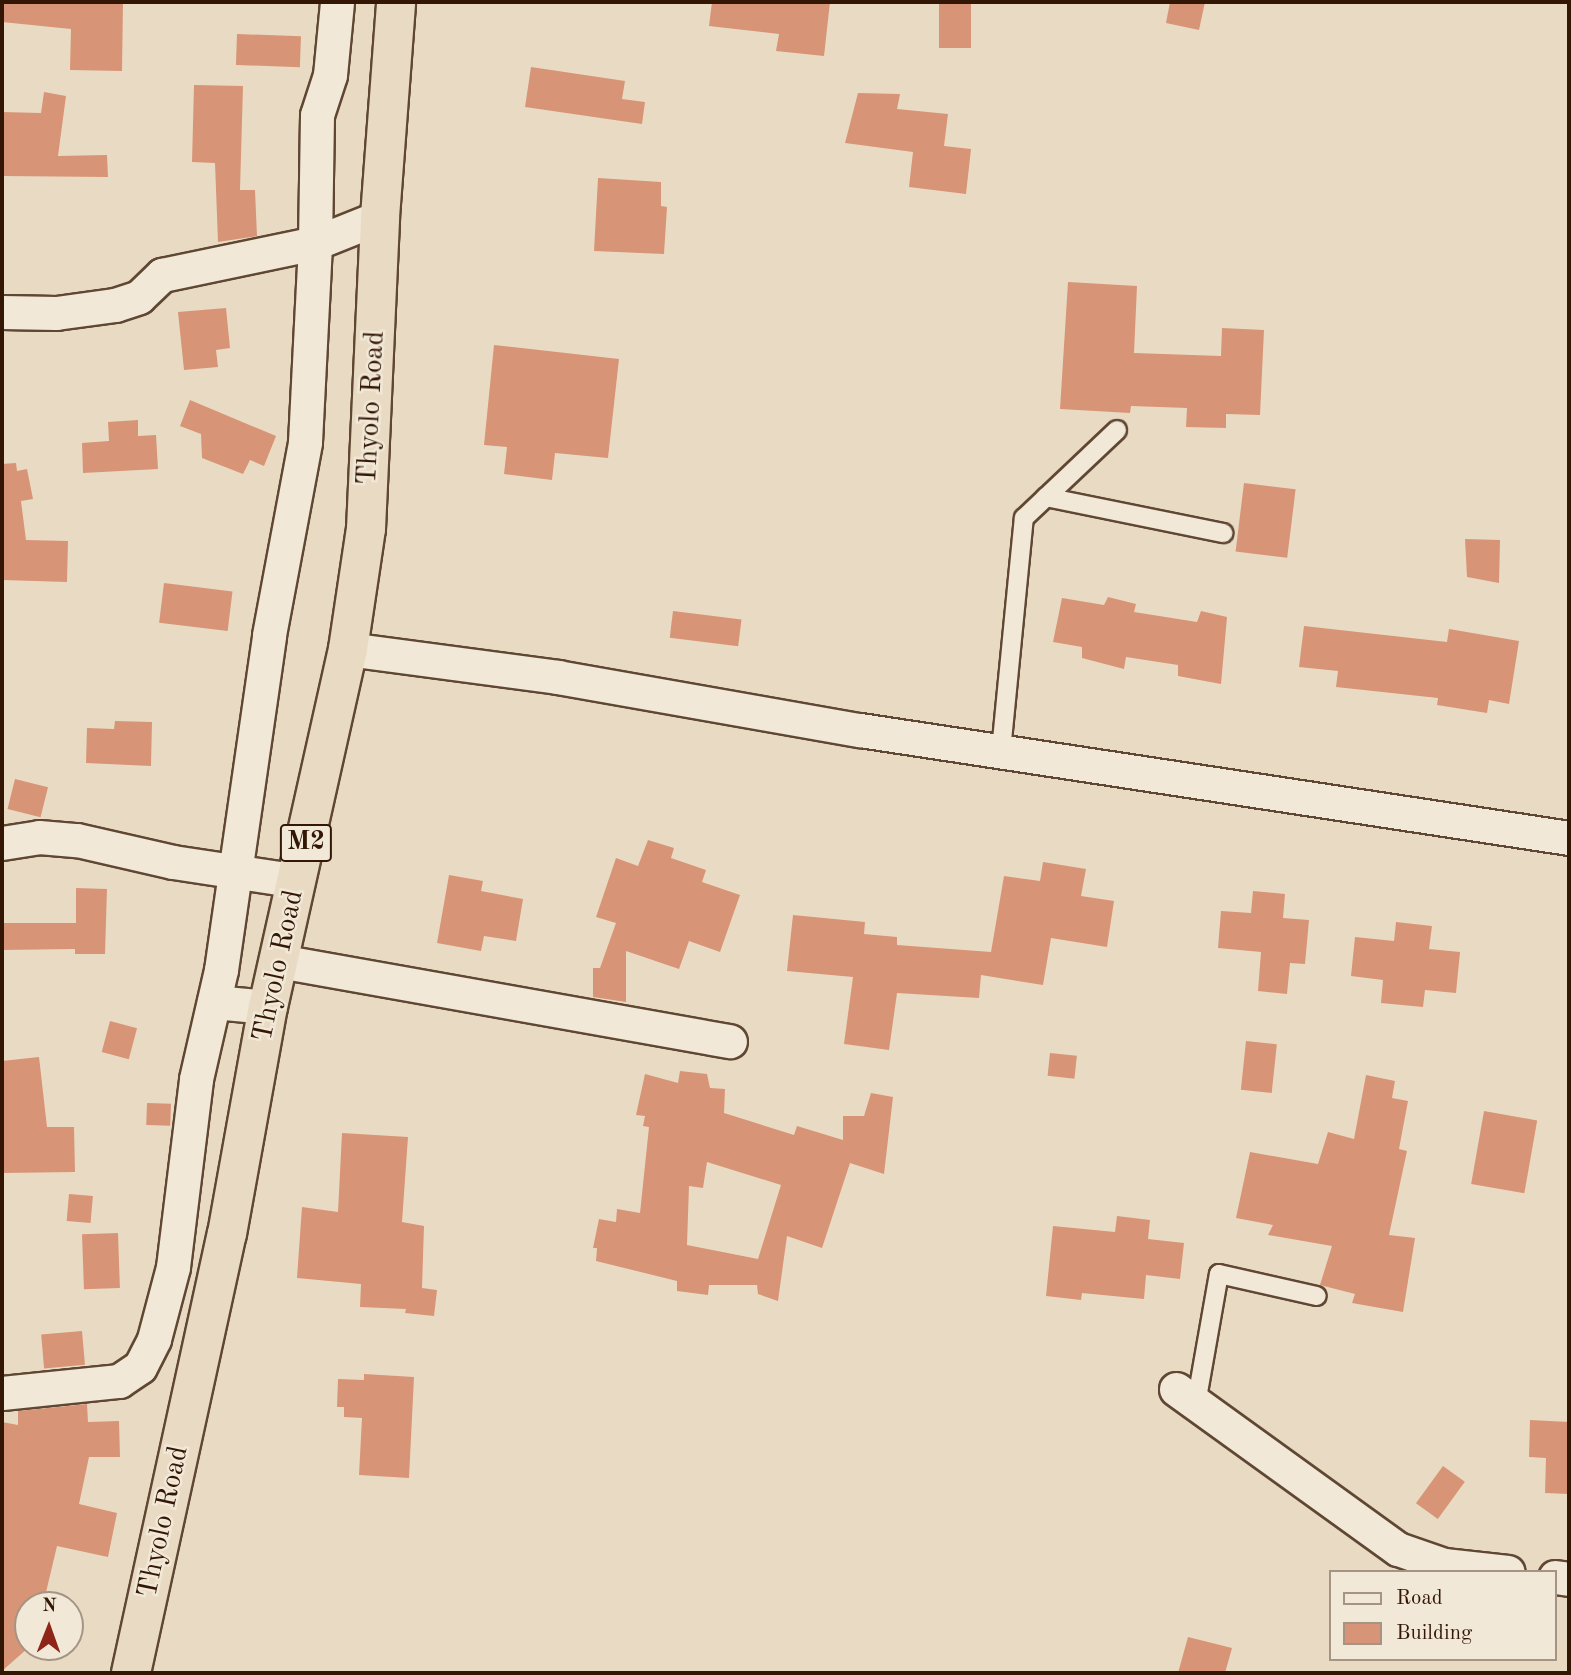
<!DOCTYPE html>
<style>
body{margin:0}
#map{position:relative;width:1571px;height:1675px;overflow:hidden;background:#e9dbc3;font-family:"Old Standard TT",serif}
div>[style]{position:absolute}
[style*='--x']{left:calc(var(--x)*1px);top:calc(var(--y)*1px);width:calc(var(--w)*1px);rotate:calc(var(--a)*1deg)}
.building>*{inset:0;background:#d89476;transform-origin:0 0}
.roads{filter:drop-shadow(2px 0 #604733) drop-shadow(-2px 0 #604733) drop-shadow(0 2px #604733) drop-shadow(0 -2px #604733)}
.service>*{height:18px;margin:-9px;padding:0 9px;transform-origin:9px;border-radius:9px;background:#f1e8d8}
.minor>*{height:33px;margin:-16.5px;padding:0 16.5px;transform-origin:16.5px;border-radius:16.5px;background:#f1e8d8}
.trunk>*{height:38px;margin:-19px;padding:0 19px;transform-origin:19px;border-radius:19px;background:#e9dbc3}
span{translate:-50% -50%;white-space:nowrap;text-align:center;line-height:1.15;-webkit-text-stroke:5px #f1e8d8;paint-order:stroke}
.shield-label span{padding:2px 5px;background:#f1e8d8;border:2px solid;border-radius:5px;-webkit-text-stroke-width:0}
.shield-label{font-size:26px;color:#331603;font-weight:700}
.street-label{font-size:28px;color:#331603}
.frame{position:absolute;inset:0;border:4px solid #331603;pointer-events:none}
.legend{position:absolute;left:1329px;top:1570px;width:228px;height:91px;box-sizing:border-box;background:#f1e8d8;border:2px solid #a59483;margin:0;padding:9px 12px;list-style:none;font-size:21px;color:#331603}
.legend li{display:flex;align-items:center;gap:14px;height:35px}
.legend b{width:35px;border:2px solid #a59483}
.north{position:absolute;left:14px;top:1591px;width:70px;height:70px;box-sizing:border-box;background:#f1e8d8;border:2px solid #a59483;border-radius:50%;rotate:1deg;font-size:19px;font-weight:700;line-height:28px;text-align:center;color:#331603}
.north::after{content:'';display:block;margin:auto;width:24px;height:32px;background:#8f2418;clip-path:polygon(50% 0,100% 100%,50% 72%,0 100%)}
</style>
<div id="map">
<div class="building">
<i style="clip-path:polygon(2px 2px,123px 2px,122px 71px,70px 70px,71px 29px,2px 22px)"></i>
<i style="clip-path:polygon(712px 2px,830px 2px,824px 56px,776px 51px,779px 34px,709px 26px)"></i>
<i style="left:939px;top:2px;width:32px;height:46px"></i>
<i style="clip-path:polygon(1170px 2px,1205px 2px,1199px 30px,1166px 23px)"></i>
<i style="left:237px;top:34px;width:64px;height:31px;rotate:2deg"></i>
<i style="clip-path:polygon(531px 67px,625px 81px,622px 99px,645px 102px,642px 124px,525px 107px)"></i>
<i style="clip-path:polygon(194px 85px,243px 86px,240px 190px,255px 190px,257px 236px,218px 242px,215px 163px,192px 162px)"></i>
<i style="clip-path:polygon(44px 92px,66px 96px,58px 156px,107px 155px,108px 177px,2px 176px,2px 112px,41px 113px)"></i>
<i style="clip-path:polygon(858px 93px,900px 94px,897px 109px,948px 114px,944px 146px,971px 149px,966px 194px,909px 187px,913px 152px,845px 143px)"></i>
<i style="clip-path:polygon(598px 178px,661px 182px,661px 206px,667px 207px,664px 254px,594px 251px)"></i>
<i style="clip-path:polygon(1068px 282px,1137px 286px,1134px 353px,1221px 356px,1222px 328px,1264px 330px,1260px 415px,1226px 414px,1226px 428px,1186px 427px,1187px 408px,1131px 406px,1130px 413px,1060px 409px)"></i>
<i style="clip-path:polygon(226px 308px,230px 348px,216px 350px,218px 367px,184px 370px,178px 312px)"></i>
<i style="clip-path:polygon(494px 345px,619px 359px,608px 458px,555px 453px,552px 480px,504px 474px,507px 447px,484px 445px)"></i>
<i style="clip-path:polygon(190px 400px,276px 436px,264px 466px,250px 460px,243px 474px,202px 458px,201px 434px,180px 426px)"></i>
<i style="clip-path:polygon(138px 420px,138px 436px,156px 435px,158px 469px,83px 473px,82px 443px,109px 441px,108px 422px)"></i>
<i style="clip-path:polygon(16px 463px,17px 471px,27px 469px,33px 499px,21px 501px,26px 540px,68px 541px,67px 582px,2px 580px,2px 464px)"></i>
<i style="left:1244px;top:483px;width:52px;height:69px;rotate:7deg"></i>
<i style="clip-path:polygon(1465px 539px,1500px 540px,1499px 583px,1467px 577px)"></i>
<i style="left:164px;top:583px;width:69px;height:40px;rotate:7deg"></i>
<i style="clip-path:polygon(1108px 597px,1136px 604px,1134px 612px,1197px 622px,1201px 611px,1227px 617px,1221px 684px,1178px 676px,1178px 665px,1126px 657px,1124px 669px,1082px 658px,1082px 647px,1053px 642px,1062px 598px,1104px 605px)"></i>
<i style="left:673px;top:611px;width:69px;height:27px;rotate:7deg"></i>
<i style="clip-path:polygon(1304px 626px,1447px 642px,1449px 629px,1519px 641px,1509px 704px,1489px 700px,1487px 713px,1437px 705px,1438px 698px,1336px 687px,1338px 671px,1299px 667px)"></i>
<i style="clip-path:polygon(115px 721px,152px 722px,151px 766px,86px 763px,87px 728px,114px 729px)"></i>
<i style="left:15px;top:779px;width:34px;height:31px;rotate:14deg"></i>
<i style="clip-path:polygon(648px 840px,674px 848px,671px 858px,706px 870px,702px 882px,740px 895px,720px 952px,689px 941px,679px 969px,626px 951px,626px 1002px,593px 997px,593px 968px,600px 968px,616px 923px,596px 917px,616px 858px,638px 866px)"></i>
<i style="clip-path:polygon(1043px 862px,1086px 869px,1081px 896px,1114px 901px,1107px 947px,1051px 938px,1043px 985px,981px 975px,979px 998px,897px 993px,889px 1050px,844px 1044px,853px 977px,787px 971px,793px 915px,865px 922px,864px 934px,897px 937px,897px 945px,991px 952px,1004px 876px,1040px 881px)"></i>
<i style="clip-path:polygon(449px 875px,483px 881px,481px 891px,523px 899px,516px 941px,484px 936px,481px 951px,437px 943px)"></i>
<i style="clip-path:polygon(76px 888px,107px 889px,105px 954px,75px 954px,75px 949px,2px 950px,2px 923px,76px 923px)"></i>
<i style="clip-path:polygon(1253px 891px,1285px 894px,1283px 918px,1309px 920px,1305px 964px,1290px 963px,1287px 994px,1258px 991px,1261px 952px,1218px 948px,1221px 911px,1251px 913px)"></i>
<i style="clip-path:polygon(1396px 922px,1432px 926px,1429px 949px,1460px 952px,1456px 993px,1425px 990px,1423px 1007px,1381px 1003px,1383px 980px,1351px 976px,1355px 937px,1394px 941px)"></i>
<i style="left:110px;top:1021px;width:28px;height:32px;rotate:15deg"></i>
<i style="left:1246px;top:1041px;width:31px;height:49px;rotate:6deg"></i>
<i style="left:1050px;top:1053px;width:27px;height:23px;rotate:6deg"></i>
<i style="clip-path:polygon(39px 1057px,47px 1127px,74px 1127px,75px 1172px,2px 1173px,2px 1061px)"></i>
<i style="clip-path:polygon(evenodd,680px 1071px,707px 1074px,710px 1088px,725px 1089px,724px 1113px,794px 1135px,797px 1126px,843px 1140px,843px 1116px,864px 1116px,871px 1093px,893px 1097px,884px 1174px,850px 1163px,822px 1248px,787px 1236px,778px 1301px,758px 1294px,757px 1285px,709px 1285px,708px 1295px,677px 1291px,677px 1281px,596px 1261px,597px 1248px,593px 1248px,599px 1219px,616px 1222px,617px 1209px,640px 1213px,649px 1127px,643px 1126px,645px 1116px,636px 1115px,645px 1074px,678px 1083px,680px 1071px,707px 1162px,781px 1185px,758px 1259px,687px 1245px,689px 1186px,703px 1188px,707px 1162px)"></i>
<i style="clip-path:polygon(1366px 1075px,1395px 1081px,1392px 1098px,1408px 1101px,1399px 1149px,1407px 1151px,1389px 1235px,1415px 1238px,1403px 1312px,1352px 1303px,1355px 1294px,1320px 1285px,1332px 1246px,1268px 1235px,1273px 1225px,1236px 1218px,1250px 1152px,1318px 1164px,1328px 1132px,1354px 1139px)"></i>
<i style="left:147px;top:1103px;width:24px;height:22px;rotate:2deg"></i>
<i style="left:1484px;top:1111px;width:54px;height:74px;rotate:10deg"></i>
<i style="clip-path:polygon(342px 1133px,408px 1137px,402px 1222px,424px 1226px,422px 1288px,437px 1290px,434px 1316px,405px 1313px,406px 1309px,360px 1307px,361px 1284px,297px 1278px,302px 1207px,338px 1212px)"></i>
<i style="left:69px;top:1194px;width:24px;height:27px;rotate:5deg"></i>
<i style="clip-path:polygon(1117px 1216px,1150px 1220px,1148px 1239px,1184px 1243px,1180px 1279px,1146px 1275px,1144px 1299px,1082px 1293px,1081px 1300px,1046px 1296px,1053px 1226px,1115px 1232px)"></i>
<i style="left:118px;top:1233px;width:55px;height:36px;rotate:88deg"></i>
<i style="left:82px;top:1331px;width:34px;height:41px;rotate:85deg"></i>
<i style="clip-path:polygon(364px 1374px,414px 1377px,409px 1478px,359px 1475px,362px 1418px,344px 1417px,344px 1407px,337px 1407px,338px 1379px,364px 1380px)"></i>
<i style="clip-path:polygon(87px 1404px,88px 1422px,119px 1421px,120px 1457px,89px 1457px,79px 1504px,117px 1513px,108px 1557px,57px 1546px,43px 1605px,28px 1605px,28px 1648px,2px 1671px,2px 1422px,18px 1425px,18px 1411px)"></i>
<i style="clip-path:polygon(1530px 1420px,1569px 1422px,1569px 1494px,1545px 1493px,1546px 1458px,1529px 1457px)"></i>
<i style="left:1443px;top:1466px;width:27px;height:46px;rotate:36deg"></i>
<i style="clip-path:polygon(1188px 1637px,1232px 1648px,1225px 1673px,1178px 1673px)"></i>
</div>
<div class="roads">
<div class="service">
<i style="--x:1046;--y:497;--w:181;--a:11.5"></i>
<i style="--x:1001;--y:751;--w:234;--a:-84.4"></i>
<i style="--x:1024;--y:518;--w:128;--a:-43.4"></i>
<i style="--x:1196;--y:1404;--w:132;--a:-80"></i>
<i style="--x:1219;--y:1274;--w:100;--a:12.7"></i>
</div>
<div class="minor">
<i style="--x:2;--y:312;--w:54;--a:1.1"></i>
<i style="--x:56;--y:313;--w:60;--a:-7.7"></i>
<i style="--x:115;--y:305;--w:25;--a:-18"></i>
<i style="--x:139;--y:297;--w:32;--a:-44"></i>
<i style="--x:162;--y:275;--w:156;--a:-11.8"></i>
<i style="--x:315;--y:243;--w:70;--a:-21.8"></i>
<i style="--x:348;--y:649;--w:212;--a:7.6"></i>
<i style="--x:558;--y:677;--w:307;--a:10"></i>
<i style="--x:860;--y:730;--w:717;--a:8.66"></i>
<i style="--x:2;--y:843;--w:37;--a:-9"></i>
<i style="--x:39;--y:837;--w:38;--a:5"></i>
<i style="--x:77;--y:840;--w:98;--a:12.9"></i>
<i style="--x:173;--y:862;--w:126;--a:8.6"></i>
<i style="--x:279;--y:961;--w:458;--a:10.1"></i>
<i style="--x:214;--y:1002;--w:54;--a:5.3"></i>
<i style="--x:1176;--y:1389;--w:274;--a:35.8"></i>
<i style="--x:1398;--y:1549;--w:49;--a:19.2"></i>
<i style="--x:1444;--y:1565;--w:64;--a:6.2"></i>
<i style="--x:2;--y:1393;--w:118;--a:-5.9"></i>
<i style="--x:119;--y:1381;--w:25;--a:-34"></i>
<i style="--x:140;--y:1367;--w:31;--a:-63"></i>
<i style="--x:154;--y:1339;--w:74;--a:-75.2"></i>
<i style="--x:173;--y:1267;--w:189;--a:-83"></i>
<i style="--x:196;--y:1079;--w:112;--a:-77.1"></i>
<i style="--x:221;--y:970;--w:338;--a:-81.8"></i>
<i style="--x:269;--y:635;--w:196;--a:-79.4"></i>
<i style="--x:305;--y:442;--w:199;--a:-87.1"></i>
<i style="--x:315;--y:243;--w:128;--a:-89.1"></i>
<i style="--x:317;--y:115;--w:42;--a:-72"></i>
<i style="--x:330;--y:75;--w:73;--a:-84.5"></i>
<i style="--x:1555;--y:1577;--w:14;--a:8"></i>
</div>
<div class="trunk">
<i style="--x:131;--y:1673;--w:449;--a:-77.7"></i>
<i style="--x:227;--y:1234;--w:231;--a:-79.8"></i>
<i style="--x:268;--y:1007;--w:367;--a:-77.4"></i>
<i style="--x:348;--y:649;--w:121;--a:-81.5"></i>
<i style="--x:366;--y:529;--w:312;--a:-87.4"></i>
<i style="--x:380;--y:217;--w:216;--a:-85.7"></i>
</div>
</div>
<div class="shield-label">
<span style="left:306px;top:843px">M2</span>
</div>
<div class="street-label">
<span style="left:372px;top:408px;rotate:-87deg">Thyolo Road</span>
<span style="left:279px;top:966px;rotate:-78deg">Thyolo Road</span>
<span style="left:164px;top:1522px;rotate:-78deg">Thyolo Road</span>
</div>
<div class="frame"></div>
<ul class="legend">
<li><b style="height:9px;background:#f1e8d8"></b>Road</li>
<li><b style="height:19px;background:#d89476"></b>Building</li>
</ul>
<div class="north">N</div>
</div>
